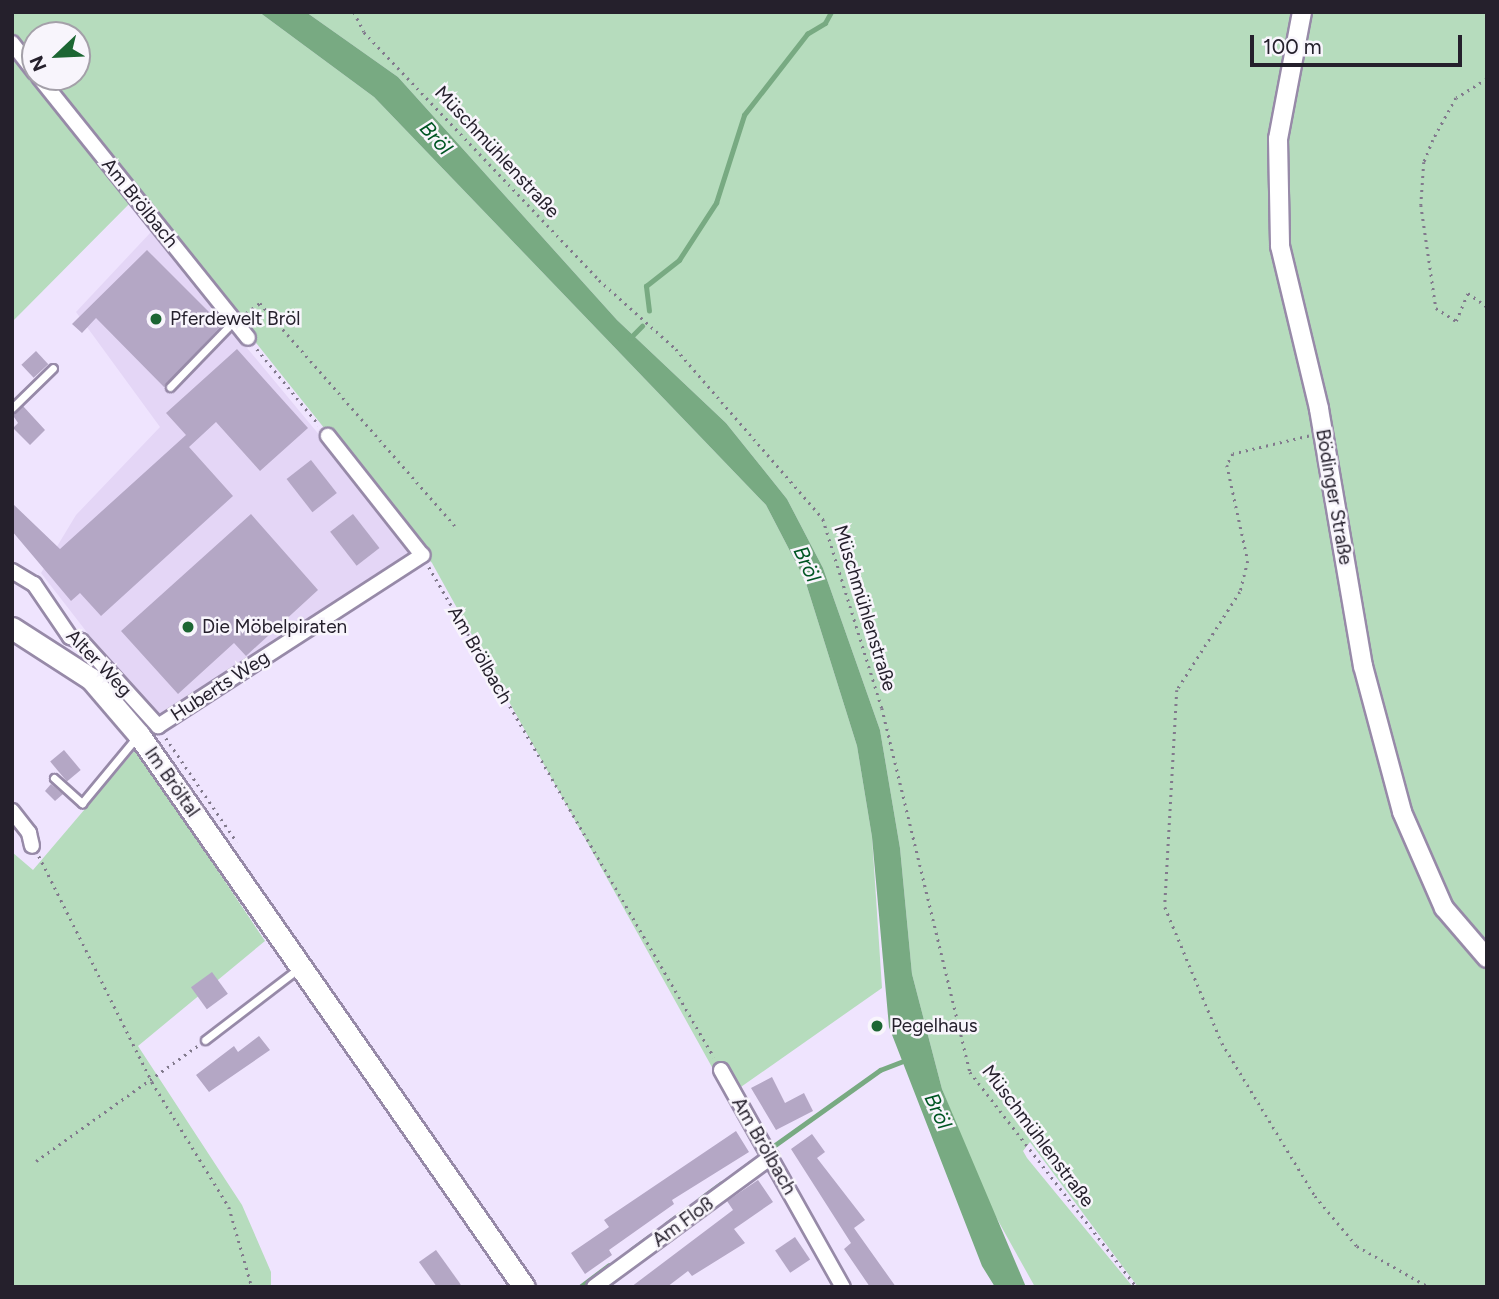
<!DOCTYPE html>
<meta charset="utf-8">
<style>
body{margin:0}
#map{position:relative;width:1499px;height:1299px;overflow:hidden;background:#efe4fe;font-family:Figtree,sans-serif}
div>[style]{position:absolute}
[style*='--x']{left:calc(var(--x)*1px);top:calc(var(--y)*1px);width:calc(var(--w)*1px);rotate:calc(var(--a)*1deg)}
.built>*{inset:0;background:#e4d6f6}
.green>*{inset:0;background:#b6dcbd}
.water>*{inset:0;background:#78aa82}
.stream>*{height:4.5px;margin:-2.25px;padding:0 2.25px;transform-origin:2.25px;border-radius:2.25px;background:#78aa82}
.building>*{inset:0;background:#b4a7c5;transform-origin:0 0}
.path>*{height:2.5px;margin-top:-1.25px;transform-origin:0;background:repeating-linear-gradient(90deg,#81798c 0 2px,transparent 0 7px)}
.roads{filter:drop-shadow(2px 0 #978aa8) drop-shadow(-2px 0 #978aa8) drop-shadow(0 2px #978aa8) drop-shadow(0 -2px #978aa8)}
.service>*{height:7px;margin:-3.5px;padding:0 3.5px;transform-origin:3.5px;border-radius:3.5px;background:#fff}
.minor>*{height:14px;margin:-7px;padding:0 7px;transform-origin:7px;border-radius:7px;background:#fff}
.tertiary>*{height:18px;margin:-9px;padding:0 9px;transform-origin:9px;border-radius:9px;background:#fff}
.primary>*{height:21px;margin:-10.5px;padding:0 10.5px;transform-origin:10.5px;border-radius:10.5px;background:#fff}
.dots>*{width:19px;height:19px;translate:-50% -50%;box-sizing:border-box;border:4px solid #f8f5fc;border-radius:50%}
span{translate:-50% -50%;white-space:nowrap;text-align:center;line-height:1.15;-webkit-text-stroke:5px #f8f5fc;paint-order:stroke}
.street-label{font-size:19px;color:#25202c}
.poi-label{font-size:19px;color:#25202c}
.left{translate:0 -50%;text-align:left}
.water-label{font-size:21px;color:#005623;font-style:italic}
.frame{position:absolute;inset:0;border:14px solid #25202c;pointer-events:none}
.north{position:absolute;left:21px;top:21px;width:70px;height:70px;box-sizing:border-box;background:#f8f5fc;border:2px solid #a4a0a9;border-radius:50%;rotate:247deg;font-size:19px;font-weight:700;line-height:28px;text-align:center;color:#25202c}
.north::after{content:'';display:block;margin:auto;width:24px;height:32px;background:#1c6633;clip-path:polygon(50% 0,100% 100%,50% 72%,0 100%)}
.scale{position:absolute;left:1250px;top:35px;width:212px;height:32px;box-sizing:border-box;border:4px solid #25202c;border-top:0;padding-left:9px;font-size:21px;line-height:24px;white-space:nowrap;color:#25202c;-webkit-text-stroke:5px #f8f5fc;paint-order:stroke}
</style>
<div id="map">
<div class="built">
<i style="clip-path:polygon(151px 232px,418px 554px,158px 724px,41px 573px,76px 515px,160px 427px,76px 312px)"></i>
</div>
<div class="green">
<i style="clip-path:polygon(evenodd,12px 12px,259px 12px,374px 97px,766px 505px,805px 580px,857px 746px,872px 837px,882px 988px,728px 1096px,432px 563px,138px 195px,12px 322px,12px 12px,35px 35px,77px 35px,77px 77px,35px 77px,35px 35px)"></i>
<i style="clip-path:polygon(306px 12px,1487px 12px,1487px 1287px,1138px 1287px,1030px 1142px,1023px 1151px,1027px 1158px,1133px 1287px,1035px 1287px,986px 1199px,942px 1089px,912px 974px,900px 848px,880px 730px,823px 568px,787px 499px,726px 423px,617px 320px,398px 77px)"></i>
<i style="clip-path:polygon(136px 749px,265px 941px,138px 1046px,242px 1205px,271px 1272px,271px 1287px,12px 1287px,12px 852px,33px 870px)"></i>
</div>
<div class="water">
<i style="clip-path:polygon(259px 12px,306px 12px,398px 77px,617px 320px,726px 423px,787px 499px,823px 568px,880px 730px,900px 848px,912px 974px,942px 1089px,1026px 1287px,995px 1287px,982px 1266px,889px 1027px,872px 837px,857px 746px,805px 580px,766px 505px,374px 97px)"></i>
</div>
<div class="stream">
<i style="--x:649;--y:311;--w:25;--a:-97"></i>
<i style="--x:646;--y:286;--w:42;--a:-38.2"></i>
<i style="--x:679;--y:260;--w:68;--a:-57"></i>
<i style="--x:716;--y:203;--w:92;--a:-72.3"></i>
<i style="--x:744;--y:115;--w:103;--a:-52.1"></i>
<i style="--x:807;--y:34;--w:21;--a:-31"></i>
<i style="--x:825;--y:23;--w:13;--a:-61"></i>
<i style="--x:630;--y:338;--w:17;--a:-45"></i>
<i style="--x:775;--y:1145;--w:129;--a:-35.5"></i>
<i style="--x:880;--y:1070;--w:28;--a:-21"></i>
<i style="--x:734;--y:1175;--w:21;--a:-37"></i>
<i style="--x:700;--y:1199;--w:26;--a:-36"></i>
<i style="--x:665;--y:1225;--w:27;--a:-36"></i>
<i style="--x:631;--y:1250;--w:24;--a:-36"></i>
<i style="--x:580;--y:1287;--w:36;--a:-37"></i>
</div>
<div class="building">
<i style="clip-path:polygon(147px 250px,222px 325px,164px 387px,96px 318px,82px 333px,72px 324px)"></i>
<i style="clip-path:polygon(237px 349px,308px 428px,260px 471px,216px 422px,189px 447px,233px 496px,101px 616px,80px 593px,71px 601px,12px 531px,12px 503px,60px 549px,186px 435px,166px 413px)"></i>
<i style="left:36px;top:351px;width:18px;height:20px;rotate:47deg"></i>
<i style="clip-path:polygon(23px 406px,45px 430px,30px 445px,13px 428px,18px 423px,12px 414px)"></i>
<i style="left:311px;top:460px;width:42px;height:31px;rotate:52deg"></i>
<i style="clip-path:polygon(251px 514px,318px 590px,246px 656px,234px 643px,178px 694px,121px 631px)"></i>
<i style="left:353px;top:514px;width:43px;height:29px;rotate:52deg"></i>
<i style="left:64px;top:750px;width:26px;height:18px;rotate:50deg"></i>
<i style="clip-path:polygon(51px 784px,63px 794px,55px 801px,45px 791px)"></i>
<i style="left:212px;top:972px;width:27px;height:26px;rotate:54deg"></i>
<i style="clip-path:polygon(259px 1036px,270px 1050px,209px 1092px,196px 1075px,234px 1046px,238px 1052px)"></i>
<i style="clip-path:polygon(772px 1077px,785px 1103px,804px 1093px,813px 1111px,776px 1130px,751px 1088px)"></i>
<i style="clip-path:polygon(736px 1131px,749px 1152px,672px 1200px,674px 1204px,609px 1250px,612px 1255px,585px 1274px,571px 1253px,609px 1227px,604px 1220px)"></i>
<i style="clip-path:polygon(812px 1134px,825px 1152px,817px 1158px,865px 1220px,854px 1228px,896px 1287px,870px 1287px,844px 1249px,851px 1243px,791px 1149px)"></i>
<i style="clip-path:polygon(758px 1180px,773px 1202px,734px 1229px,745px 1243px,692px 1276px,688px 1271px,667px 1287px,631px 1287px,733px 1210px,727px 1201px)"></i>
<i style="left:795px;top:1237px;width:27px;height:24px;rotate:56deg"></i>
<i style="clip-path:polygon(436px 1250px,459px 1282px,462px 1287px,437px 1287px,419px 1262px)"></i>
</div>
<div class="path">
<i style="--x:354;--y:12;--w:22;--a:63"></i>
<i style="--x:364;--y:32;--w:342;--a:46.5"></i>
<i style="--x:599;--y:280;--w:103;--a:41.9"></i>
<i style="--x:676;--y:349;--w:225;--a:49.1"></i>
<i style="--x:823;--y:519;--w:198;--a:72.7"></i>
<i style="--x:882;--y:708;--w:374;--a:76.4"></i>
<i style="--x:970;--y:1072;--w:272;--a:52.2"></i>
<i style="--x:1487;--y:79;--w:36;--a:148"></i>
<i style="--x:1456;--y:98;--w:48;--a:118.7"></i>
<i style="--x:1433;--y:140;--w:24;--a:112"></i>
<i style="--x:1424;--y:162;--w:43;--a:94"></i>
<i style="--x:1421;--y:205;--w:104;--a:81.7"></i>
<i style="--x:1436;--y:308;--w:24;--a:33"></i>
<i style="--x:1456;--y:321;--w:30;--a:-67"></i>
<i style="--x:1468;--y:293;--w:24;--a:36"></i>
<i style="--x:246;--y:313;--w:17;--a:-36"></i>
<i style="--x:260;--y:303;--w:296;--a:48.8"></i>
<i style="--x:257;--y:349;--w:98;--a:50.8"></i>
<i style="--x:1309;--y:436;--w:78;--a:166.7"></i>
<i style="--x:1233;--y:454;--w:13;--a:119"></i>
<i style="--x:1227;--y:465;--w:98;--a:77.7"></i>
<i style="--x:1248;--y:561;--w:32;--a:104"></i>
<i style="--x:1240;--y:592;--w:117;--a:122.7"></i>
<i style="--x:1177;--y:690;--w:217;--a:93.2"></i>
<i style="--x:1165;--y:907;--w:147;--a:67.3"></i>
<i style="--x:1222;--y:1043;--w:179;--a:58.7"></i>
<i style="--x:1315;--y:1196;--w:65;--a:50"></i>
<i style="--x:1357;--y:1246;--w:83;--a:29.7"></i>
<i style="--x:429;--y:567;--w:567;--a:59.82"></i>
<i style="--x:166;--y:738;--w:126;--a:55.7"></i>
<i style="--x:39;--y:856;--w:253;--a:63.4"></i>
<i style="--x:152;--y:1082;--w:147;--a:58.4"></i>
<i style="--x:229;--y:1207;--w:83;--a:74"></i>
<i style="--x:36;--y:1161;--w:198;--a:-35.5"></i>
</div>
<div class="roads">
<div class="service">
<i style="--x:170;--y:387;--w:92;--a:-45.9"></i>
<i style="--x:12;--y:408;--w:57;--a:-44.3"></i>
<i style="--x:54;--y:778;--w:38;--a:42"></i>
<i style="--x:82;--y:803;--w:85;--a:-50.3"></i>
<i style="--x:205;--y:1040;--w:117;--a:-37.4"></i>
</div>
<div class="minor">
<i style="--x:12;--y:43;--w:37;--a:52"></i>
<i style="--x:39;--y:77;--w:334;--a:51.3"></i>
<i style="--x:12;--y:571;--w:26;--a:31"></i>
<i style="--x:34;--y:584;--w:64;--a:55.8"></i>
<i style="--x:70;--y:637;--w:12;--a:20"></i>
<i style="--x:81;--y:641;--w:115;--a:47.8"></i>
<i style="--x:158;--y:726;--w:315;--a:-32.9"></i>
<i style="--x:422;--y:555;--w:152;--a:-128.3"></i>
<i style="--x:12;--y:811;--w:28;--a:52"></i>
<i style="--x:29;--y:833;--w:13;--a:77"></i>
<i style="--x:721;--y:1070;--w:249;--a:60.7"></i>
<i style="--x:594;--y:1287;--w:220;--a:-36.3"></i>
</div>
<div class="tertiary">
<i style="--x:1302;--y:12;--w:129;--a:100.7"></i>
<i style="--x:1278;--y:139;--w:107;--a:88.9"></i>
<i style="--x:1280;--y:246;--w:168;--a:76.5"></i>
<i style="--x:1319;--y:409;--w:261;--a:80.3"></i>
<i style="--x:1363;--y:666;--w:151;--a:75"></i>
<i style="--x:1402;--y:812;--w:105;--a:66.4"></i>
<i style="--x:1444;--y:908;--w:66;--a:49.3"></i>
</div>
<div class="primary">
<i style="--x:12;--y:628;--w:94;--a:32.8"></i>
<i style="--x:91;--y:679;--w:74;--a:49.4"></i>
<i style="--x:139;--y:735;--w:673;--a:55.11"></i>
</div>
</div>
<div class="dots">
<i style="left:156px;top:319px;background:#1c6633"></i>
<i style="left:188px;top:627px;background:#1c6633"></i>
<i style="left:877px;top:1026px;background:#1c6633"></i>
</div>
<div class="street-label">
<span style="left:497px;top:152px;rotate:47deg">Müschmühlenstraße</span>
<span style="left:140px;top:203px;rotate:51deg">Am Brölbach</span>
<span style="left:1334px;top:497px;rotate:80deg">Bödinger Straße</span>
<span style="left:865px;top:608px;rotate:73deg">Müschmühlenstraße</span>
<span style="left:480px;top:655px;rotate:60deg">Am Brölbach</span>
<span style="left:99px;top:663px;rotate:46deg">Alter Weg</span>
<span style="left:220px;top:686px;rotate:-33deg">Huberts Weg</span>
<span style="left:172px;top:782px;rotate:55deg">Im Bröltal</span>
<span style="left:1038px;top:1136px;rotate:53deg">Müschmühlenstraße</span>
<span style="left:764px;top:1146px;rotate:60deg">Am Brölbach</span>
<span style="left:683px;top:1222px;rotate:-36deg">Am Floß</span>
</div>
<div class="poi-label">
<span class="left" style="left:170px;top:319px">Pferdewelt Bröl</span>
<span class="left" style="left:202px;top:627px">Die Möbelpiraten</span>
<span class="left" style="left:891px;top:1026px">Pegelhaus</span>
</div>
<div class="water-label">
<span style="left:436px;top:138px;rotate:48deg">Bröl</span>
<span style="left:807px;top:564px;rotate:65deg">Bröl</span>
<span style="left:938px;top:1111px;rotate:65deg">Bröl</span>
</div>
<div class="frame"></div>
<div class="north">N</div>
<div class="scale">100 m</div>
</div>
